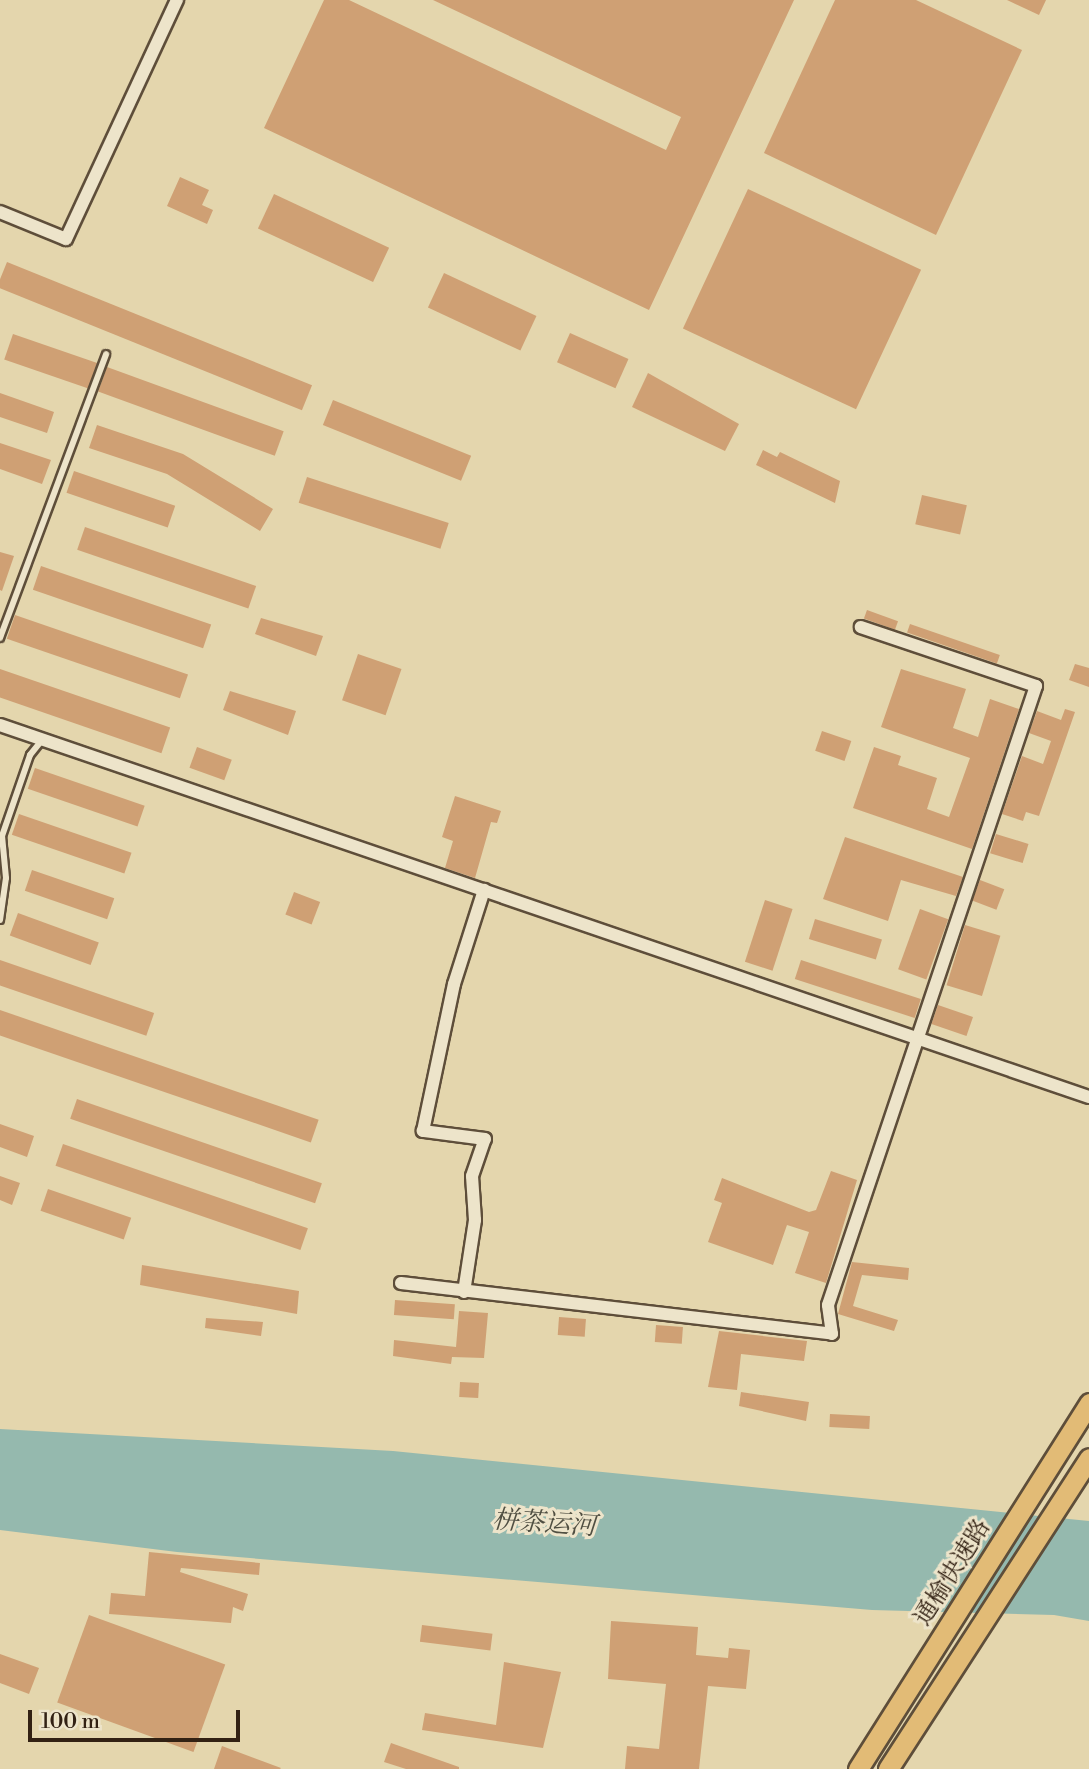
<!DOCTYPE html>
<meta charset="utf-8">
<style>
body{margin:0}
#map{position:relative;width:1089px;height:1769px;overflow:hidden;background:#e4d6ad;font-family:"Libre Bodoni","Noto Serif SC",serif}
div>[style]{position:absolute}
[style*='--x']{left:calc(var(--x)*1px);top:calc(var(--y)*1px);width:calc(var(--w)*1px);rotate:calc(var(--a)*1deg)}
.water>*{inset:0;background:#95b9ae}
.building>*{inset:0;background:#cfa074;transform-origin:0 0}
.roads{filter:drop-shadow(2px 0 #5e4e3a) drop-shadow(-2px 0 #5e4e3a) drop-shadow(0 2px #5e4e3a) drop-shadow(0 -2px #5e4e3a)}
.service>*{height:6px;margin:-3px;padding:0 3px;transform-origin:3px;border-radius:3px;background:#ede4ca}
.minor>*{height:12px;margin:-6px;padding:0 6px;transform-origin:6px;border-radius:6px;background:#ede4ca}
.trunk>*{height:19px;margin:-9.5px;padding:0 9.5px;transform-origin:9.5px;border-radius:9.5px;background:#e2bb76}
span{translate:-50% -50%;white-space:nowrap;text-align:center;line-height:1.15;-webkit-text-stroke:6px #ede4ca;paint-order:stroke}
.street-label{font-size:24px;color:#322113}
.water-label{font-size:26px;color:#504f42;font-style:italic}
.scale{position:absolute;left:28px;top:1710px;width:212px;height:32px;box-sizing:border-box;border:4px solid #322113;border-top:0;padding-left:9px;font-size:21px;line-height:24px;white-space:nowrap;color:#322113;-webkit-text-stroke:5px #ede4ca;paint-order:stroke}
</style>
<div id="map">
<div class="water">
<i style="clip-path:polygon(0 1429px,393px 1451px,1089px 1521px,1089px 1621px,1054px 1615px,872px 1610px,177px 1552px,0 1530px)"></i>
</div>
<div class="building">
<i style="clip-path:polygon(324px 0,349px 0,666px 150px,681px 117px,433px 0,794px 0,649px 310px,264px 128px)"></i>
<i style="clip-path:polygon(835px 0,916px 0,1022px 50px,936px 235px,764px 153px)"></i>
<i style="clip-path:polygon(1007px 0,1046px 0,1039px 15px)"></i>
<i style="clip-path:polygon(180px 177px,209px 190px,202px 205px,213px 210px,207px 224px,167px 206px)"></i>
<i style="left:748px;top:189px;width:191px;height:154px;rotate:25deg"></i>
<i style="left:274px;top:194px;width:127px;height:38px;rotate:25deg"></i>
<i style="left:7px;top:262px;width:329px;height:27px;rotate:22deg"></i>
<i style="left:444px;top:273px;width:102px;height:38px;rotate:25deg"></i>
<i style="left:570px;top:333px;width:64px;height:32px;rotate:24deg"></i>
<i style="left:13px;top:334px;width:89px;height:27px;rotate:19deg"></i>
<i style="left:107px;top:367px;width:188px;height:26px;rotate:20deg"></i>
<i style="clip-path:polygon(648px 373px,739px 424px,725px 451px,632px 407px)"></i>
<i style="clip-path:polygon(0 393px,54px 412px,47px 433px,0 417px)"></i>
<i style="left:333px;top:400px;width:149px;height:27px;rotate:22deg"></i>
<i style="clip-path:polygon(97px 425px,183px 454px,273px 509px,260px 531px,167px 474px,89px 448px)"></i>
<i style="clip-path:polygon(0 443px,51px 460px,42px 484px,0 469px)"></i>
<i style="clip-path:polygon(763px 450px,777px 457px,780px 452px,840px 481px,835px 503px,756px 465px)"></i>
<i style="left:74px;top:471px;width:107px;height:23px;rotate:19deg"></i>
<i style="left:307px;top:477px;width:149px;height:27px;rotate:18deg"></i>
<i style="left:922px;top:495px;width:46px;height:30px;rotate:13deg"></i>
<i style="left:85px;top:527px;width:181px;height:24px;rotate:19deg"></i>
<i style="clip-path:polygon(0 552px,14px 556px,2px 591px,0 590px)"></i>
<i style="left:41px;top:566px;width:180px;height:25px;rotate:19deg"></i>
<i style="left:867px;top:610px;width:33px;height:9px;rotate:20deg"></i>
<i style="left:15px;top:615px;width:183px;height:25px;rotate:19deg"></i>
<i style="clip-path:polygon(261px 618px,323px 636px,316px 656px,255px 634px)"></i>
<i style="left:910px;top:624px;width:95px;height:9px;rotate:19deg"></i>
<i style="left:358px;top:654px;width:46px;height:49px;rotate:19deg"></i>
<i style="clip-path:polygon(1075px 664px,1089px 668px,1089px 687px,1069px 680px)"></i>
<i style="left:0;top:669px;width:180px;height:27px;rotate:19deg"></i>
<i style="clip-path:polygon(901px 669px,966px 689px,953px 728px,978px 737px,990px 699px,1019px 709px,972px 849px,853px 808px,874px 747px,901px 756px,898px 765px,937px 778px,927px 809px,949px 817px,970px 758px,881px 727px)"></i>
<i style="clip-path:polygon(230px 691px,296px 711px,288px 735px,223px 710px)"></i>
<i style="clip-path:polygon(1065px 709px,1075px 712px,1039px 816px,1026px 812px,1023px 821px,1002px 814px,1022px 756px,1043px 764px,1051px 741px,1029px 733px,1037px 711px,1061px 720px)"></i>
<i style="left:822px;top:731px;width:31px;height:21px;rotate:19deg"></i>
<i style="left:197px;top:747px;width:37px;height:22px;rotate:20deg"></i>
<i style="left:35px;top:768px;width:116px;height:22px;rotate:19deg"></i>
<i style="clip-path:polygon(455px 796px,501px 811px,497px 823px,491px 822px,475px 878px,445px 868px,453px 841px,442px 837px)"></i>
<i style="left:19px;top:814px;width:119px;height:22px;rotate:19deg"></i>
<i style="left:996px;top:834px;width:34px;height:20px;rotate:17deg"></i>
<i style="clip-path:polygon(845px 837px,963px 877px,956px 896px,901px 880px,888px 921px,823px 899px)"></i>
<i style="left:32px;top:870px;width:87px;height:22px;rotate:19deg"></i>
<i style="left:980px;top:880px;width:26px;height:22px;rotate:21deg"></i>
<i style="left:294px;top:892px;width:28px;height:24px;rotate:21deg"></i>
<i style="left:765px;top:900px;width:29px;height:65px;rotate:18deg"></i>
<i style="left:920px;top:909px;width:30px;height:64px;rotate:20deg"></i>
<i style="left:18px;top:913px;width:86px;height:24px;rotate:20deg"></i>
<i style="left:815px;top:919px;width:70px;height:21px;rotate:17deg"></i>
<i style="left:965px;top:925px;width:37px;height:63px;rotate:17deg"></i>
<i style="left:0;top:960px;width:163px;height:24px;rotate:19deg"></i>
<i style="left:801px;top:960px;width:126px;height:20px;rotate:18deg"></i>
<i style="left:938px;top:1005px;width:37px;height:20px;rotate:19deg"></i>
<i style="left:0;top:1010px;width:337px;height:24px;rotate:19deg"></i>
<i style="left:77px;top:1099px;width:259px;height:21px;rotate:19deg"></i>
<i style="clip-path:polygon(0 1124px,34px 1136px,27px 1157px,0 1147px)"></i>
<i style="left:63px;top:1144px;width:259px;height:23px;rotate:19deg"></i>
<i style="clip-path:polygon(831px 1171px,857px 1180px,826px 1283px,795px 1273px,809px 1232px,787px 1225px,773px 1265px,708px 1242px,722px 1203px,714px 1200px,722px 1178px,809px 1212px,816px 1210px)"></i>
<i style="clip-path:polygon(0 1176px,20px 1183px,12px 1205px,0 1200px)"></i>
<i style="left:48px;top:1189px;width:88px;height:23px;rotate:19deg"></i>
<i style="clip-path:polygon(852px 1262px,909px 1268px,908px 1280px,862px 1275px,853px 1306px,898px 1320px,894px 1331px,838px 1314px)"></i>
<i style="clip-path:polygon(142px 1265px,299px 1291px,297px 1314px,140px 1285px)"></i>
<i style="left:395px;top:1300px;width:60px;height:15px;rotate:4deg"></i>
<i style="clip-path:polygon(459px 1311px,488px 1313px,484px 1358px,452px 1357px,451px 1364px,393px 1356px,394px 1340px,456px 1347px)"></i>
<i style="left:559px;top:1317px;width:27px;height:18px;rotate:4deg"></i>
<i style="clip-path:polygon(206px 1318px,263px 1322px,261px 1336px,205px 1328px)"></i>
<i style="left:656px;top:1325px;width:27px;height:17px;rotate:4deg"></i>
<i style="clip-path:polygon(719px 1331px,807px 1341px,804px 1361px,741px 1354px,737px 1390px,708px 1387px)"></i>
<i style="left:460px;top:1382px;width:19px;height:15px;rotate:3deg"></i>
<i style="clip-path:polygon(741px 1392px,809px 1402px,806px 1421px,739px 1406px)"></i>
<i style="left:830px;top:1414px;width:40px;height:13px;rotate:3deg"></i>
<i style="clip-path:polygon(149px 1552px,260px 1563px,259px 1575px,181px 1568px,180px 1572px,248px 1594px,243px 1611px,233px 1607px,231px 1623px,109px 1614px,111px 1593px,145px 1596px)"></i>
<i style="left:89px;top:1615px;width:145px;height:93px;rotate:20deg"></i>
<i style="clip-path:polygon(611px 1621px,698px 1627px,696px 1655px,728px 1658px,729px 1648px,750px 1650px,746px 1689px,708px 1686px,699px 1769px,625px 1769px,627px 1746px,659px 1749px,666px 1684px,608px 1679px)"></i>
<i style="left:422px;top:1625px;width:71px;height:17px;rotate:7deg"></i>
<i style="clip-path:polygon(0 1654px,39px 1668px,29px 1694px,0 1683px)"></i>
<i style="clip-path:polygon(504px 1662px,561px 1672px,543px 1748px,422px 1730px,425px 1713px,496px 1725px)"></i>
<i style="clip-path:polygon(391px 1743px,459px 1767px,459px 1769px,406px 1769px,384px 1762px)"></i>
<i style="clip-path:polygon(222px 1746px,281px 1768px,280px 1769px,214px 1769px)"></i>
</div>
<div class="roads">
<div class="service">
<i style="--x:0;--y:638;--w:303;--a:-69.5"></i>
<i style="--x:0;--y:920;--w:42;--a:-81.9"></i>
<i style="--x:6;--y:878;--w:42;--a:-95.4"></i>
<i style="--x:2;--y:836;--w:86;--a:-70.9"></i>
<i style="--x:30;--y:755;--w:19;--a:-51"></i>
</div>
<div class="minor">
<i style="--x:0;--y:212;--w:71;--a:22.2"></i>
<i style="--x:66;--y:239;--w:264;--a:-65.1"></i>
<i style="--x:0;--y:725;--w:1151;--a:18.86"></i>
<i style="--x:401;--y:1283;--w:434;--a:6.7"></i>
<i style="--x:832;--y:1334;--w:29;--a:-98"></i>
<i style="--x:828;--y:1305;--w:653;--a:-71.43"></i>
<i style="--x:1036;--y:686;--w:185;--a:-161.4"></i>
<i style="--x:464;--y:1292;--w:73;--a:-81.3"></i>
<i style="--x:475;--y:1220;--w:44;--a:-93.9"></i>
<i style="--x:472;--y:1176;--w:39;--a:-71"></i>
<i style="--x:485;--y:1139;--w:63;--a:-172.6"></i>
<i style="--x:423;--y:1131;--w:150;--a:-78.1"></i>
<i style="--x:454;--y:984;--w:99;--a:-72.3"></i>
</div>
<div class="trunk">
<i style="--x:858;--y:1769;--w:433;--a:-57.7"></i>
<i style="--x:888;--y:1769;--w:370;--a:-57.1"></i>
</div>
</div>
<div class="street-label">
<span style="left:953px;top:1573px;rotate:-58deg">通榆快速路</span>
</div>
<div class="water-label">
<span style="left:544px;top:1524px;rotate:4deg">栟茶运河</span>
</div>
<div class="scale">100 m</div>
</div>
